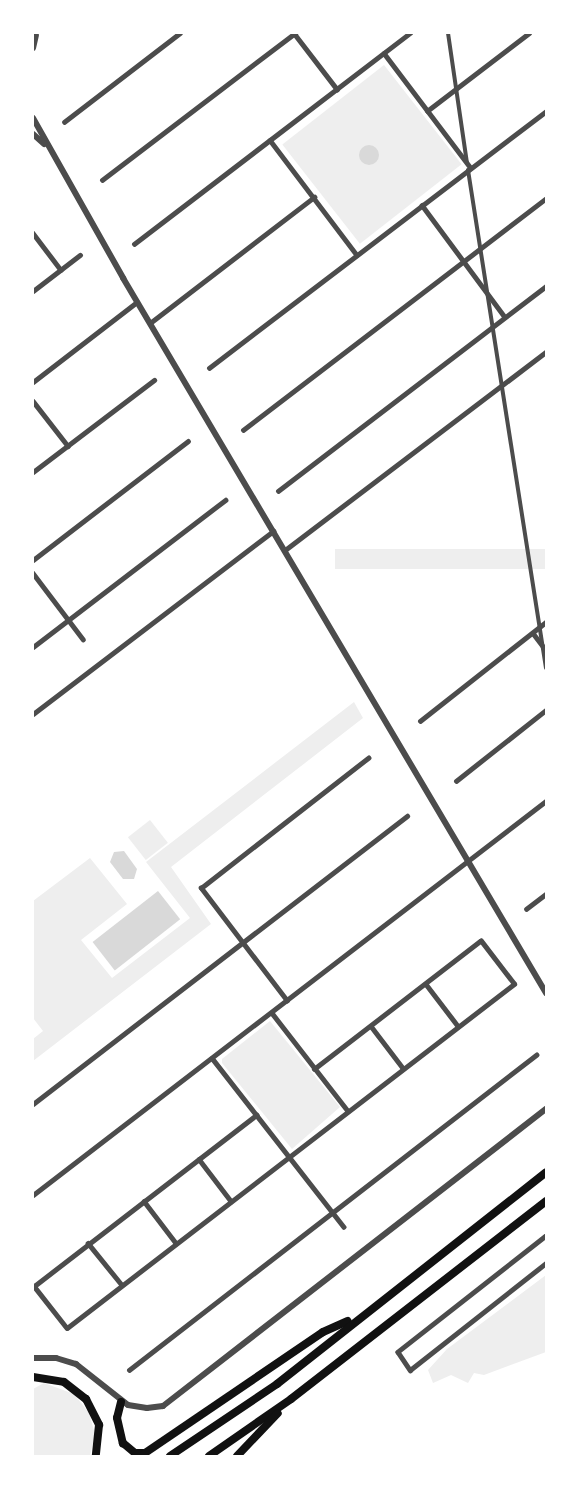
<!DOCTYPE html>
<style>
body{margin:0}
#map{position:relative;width:579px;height:1489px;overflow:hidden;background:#fff;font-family:Quicksand,sans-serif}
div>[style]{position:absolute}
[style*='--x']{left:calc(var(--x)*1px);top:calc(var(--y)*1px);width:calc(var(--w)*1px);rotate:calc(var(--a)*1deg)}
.green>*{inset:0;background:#eee;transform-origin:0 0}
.water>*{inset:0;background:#d9d9d9;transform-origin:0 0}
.round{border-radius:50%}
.pedestrian>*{height:4px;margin:-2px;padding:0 2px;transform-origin:2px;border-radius:2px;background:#4c4c4c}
.minor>*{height:4.5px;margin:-2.25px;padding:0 2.25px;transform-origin:2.25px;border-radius:2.25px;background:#4c4c4c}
.tertiary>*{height:6px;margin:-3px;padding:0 3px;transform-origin:3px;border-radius:3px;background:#4c4c4c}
.motorway>*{height:8px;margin:-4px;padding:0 4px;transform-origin:4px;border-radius:4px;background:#111}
span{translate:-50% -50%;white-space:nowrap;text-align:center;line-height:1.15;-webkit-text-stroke:4.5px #fff;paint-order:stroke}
.frame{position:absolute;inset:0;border:34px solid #fff;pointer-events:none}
</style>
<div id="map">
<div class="green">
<i style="left:384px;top:65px;width:126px;height:129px;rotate:52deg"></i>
<i style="left:546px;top:549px;width:20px;height:211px;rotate:90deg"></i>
<i style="clip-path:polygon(354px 702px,363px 718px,171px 867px,211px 924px,33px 1061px,33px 1039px,43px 1031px,33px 1018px,33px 901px,90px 858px,127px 904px,81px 940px,112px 978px,190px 918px,146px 862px)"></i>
<i style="left:150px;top:820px;width:29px;height:28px;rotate:52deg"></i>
<i style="clip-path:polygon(270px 1021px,340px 1107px,292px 1149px,222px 1063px,222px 1059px)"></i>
<i style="clip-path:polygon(546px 1275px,546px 1352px,484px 1375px,474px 1373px,468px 1383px,451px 1375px,433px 1383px,428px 1370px,447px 1349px)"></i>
<i style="clip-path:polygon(44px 1383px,74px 1394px,89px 1413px,95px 1434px,90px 1456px,33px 1456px,33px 1389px)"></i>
</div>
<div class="water">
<i class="round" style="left:359px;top:145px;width:20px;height:20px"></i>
<i style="clip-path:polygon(124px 851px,137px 869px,134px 879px,123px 879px,110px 862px,114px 852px)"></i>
<i style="left:158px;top:891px;width:36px;height:83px;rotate:52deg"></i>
</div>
<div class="pedestrian">
<i style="--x:448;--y:33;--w:131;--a:81.7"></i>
<i style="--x:468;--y:170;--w:504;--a:81.1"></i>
</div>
<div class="minor">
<i style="--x:294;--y:33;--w:71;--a:52.5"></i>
<i style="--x:384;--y:53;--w:144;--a:52.9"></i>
<i style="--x:427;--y:111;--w:128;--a:-37.4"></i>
<i style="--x:64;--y:122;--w:146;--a:-37.5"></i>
<i style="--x:270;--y:140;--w:144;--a:52.9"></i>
<i style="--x:102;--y:180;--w:243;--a:-37.3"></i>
<i style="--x:422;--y:205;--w:139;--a:53.5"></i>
<i style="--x:33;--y:233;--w:46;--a:52.9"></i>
<i style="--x:134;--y:244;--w:347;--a:-37.4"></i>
<i style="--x:33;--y:291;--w:59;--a:-37.5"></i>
<i style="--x:150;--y:323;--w:207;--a:-37.5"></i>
<i style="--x:209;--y:368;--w:424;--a:-37.3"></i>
<i style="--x:33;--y:382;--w:131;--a:-37.6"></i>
<i style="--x:33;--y:401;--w:57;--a:52.1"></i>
<i style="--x:243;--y:430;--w:382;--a:-37.4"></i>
<i style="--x:33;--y:472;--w:152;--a:-37.2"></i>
<i style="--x:278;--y:491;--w:337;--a:-37.4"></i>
<i style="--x:285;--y:550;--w:328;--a:-37.2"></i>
<i style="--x:33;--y:560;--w:195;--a:-37.5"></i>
<i style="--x:33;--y:573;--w:83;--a:52.9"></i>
<i style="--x:533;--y:633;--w:21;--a:53"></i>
<i style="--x:33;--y:647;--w:242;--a:-37.4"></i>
<i style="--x:33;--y:714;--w:302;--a:-37.3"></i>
<i style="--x:420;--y:721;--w:160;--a:-38.2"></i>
<i style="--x:456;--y:781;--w:115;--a:-38.3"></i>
<i style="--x:526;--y:909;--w:25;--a:-37"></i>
<i style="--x:426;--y:984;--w:53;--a:52.7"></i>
<i style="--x:287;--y:1001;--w:142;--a:-127.3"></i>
<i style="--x:201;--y:888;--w:212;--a:-37.9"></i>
<i style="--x:272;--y:1013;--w:124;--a:52.2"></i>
<i style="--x:371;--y:1026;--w:53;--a:52.7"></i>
<i style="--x:212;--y:1058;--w:214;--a:52"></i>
<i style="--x:33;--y:1104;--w:472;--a:-37.6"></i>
<i style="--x:199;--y:1159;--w:53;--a:52.7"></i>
<i style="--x:33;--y:1195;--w:647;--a:-37.53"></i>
<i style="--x:144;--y:1201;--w:53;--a:52.7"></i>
<i style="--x:546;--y:1236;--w:188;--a:141.9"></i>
<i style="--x:398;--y:1352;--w:22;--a:56"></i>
<i style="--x:410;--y:1370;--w:173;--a:-38.2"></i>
<i style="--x:88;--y:1243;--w:54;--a:51"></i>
<i style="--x:34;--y:1286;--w:53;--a:51.8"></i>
<i style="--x:67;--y:1328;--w:564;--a:-37.58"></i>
<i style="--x:514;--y:984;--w:54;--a:-127.5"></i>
<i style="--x:481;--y:941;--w:210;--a:142.4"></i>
<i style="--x:33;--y:1287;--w:282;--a:-37.6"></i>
<i style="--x:129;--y:1370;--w:515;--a:-37.74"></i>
</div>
<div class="tertiary">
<i style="--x:33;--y:48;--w:13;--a:-77"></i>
<i style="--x:33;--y:118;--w:184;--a:60.6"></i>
<i style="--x:123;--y:278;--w:831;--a:59.39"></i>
<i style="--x:33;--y:134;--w:15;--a:42"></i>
<i style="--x:33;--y:1358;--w:23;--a:0"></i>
<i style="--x:56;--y:1358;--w:21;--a:17"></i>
<i style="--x:76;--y:1364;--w:66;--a:38.3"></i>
<i style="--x:128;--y:1405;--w:19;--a:9"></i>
<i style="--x:147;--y:1408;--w:16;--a:-7"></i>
<i style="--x:163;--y:1406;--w:485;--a:-37.8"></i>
</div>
<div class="motorway">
<i style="--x:33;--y:1377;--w:31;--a:9"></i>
<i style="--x:64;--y:1382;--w:28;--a:38"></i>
<i style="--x:86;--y:1399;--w:29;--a:63"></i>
<i style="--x:99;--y:1425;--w:31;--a:96"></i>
<i style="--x:121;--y:1402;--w:16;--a:104"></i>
<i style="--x:117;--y:1418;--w:26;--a:77"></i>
<i style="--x:123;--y:1443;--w:16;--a:40"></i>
<i style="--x:135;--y:1453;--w:10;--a:0"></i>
<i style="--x:145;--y:1453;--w:215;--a:-34.2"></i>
<i style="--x:323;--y:1332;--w:27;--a:-24"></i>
<i style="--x:170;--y:1456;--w:129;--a:-33.9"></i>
<i style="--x:277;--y:1384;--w:342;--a:-38.2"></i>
<i style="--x:209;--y:1456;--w:100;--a:-34.8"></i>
<i style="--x:291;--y:1399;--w:323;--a:-37.8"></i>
<i style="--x:237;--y:1456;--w:59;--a:-46.4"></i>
</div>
<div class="frame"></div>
</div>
